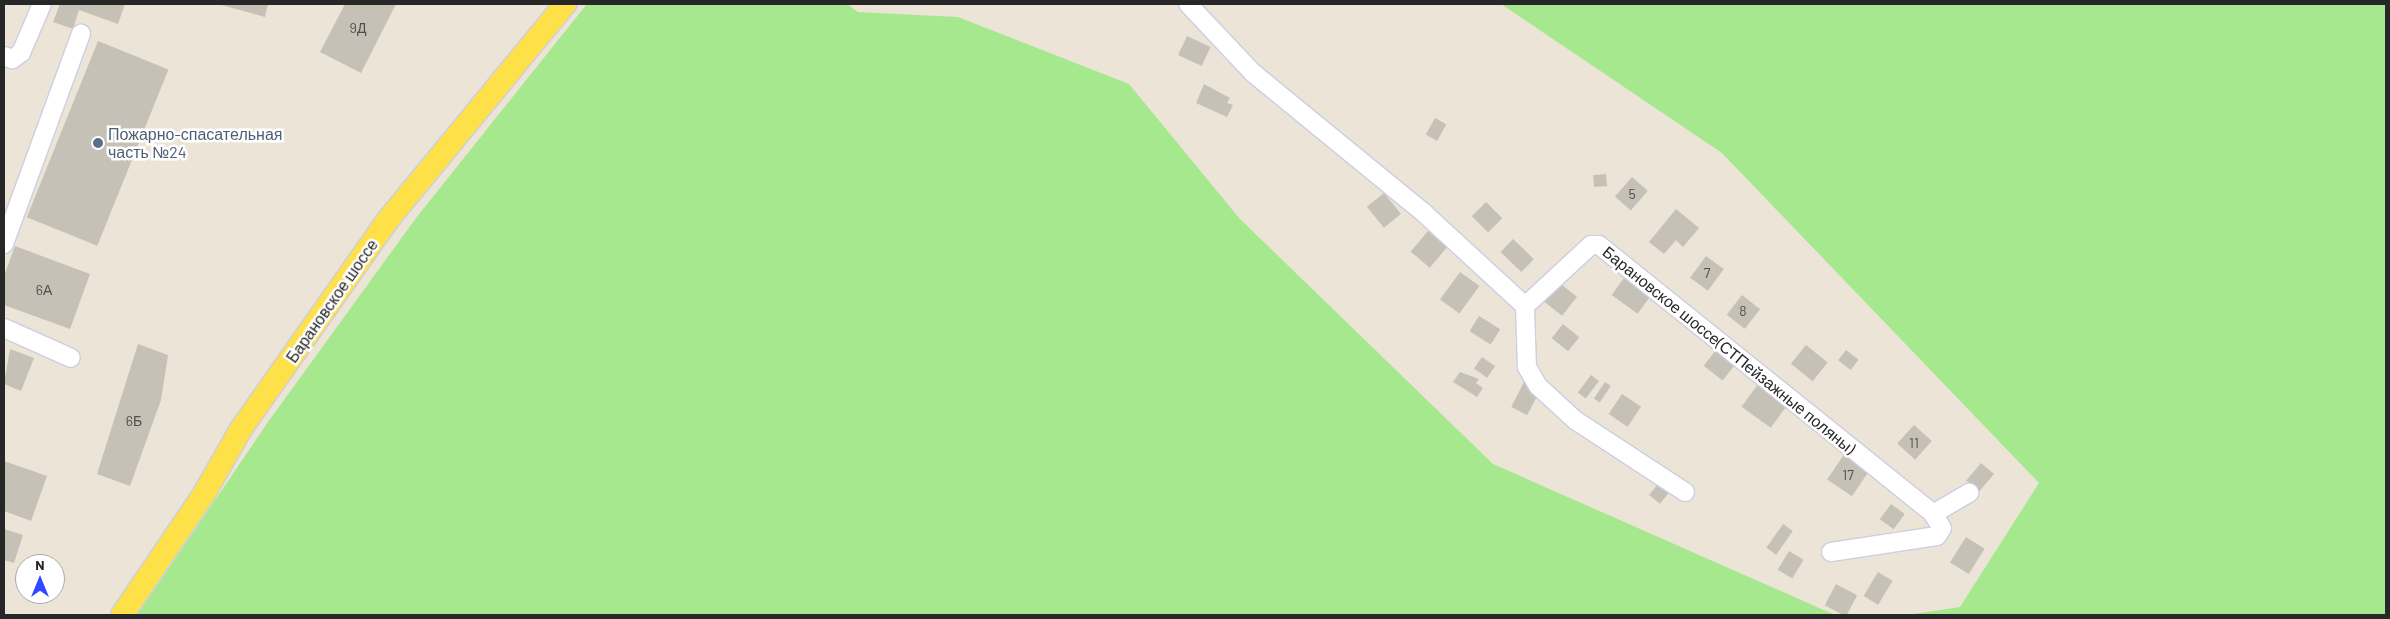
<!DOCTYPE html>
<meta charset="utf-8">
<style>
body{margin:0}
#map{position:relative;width:2390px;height:619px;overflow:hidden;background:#ece4d6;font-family:Barlow,sans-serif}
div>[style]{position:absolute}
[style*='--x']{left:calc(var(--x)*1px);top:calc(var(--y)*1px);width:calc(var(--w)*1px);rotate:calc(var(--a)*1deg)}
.green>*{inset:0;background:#a5e88d}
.building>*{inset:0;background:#c6c1b7;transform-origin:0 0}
.roads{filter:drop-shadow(1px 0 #cccee2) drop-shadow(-1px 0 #cccee2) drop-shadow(0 1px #cccee2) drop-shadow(0 -1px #cccee2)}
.minor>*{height:18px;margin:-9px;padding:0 9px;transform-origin:9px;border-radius:9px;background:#fff}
.major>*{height:22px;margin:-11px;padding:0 11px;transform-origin:11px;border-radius:11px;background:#fee049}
.dots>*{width:14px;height:14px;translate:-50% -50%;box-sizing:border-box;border:2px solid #fff;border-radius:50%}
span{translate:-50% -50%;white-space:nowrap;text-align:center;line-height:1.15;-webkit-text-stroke:5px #fff;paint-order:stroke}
.number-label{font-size:14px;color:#4f4e4b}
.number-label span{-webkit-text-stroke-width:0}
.service-label{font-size:16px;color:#4e5e75}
.left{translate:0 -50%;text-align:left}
.street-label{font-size:16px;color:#272727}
.frame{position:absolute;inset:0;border:5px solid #272727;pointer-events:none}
.north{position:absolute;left:15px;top:554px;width:50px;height:50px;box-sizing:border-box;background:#fff;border:1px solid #a9a9a9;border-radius:50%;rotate:0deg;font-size:14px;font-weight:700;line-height:20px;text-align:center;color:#272727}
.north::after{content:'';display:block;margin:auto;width:18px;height:22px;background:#3048ff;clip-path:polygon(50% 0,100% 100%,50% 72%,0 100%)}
</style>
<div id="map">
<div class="green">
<i style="clip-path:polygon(587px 4px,847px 4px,858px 12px,958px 17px,1129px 84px,1239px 218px,1493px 464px,1835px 615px,137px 615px,268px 422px,416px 218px)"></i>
<i style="clip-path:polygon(1501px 4px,2386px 4px,2386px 615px,1907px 615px,1960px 607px,2039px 483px,1722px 153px)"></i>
</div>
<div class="building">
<i style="clip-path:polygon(60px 4px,125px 4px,118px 24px,79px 10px,73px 29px,53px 22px)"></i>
<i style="clip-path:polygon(218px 4px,268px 4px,265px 17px)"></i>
<i style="clip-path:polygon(345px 4px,396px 4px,361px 73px,320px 52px)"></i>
<i style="left:1187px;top:36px;width:26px;height:21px;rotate:25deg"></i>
<i style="left:98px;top:41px;width:76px;height:190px;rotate:22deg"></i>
<i style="clip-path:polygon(1204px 84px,1230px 98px,1227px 103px,1233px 105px,1227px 117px,1196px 103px)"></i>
<i style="left:1435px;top:118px;width:13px;height:19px;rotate:29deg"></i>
<i style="left:1606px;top:174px;width:12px;height:13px;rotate:85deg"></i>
<i style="left:1632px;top:177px;width:21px;height:26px;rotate:41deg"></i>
<i style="left:1384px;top:193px;width:27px;height:22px;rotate:51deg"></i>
<i style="left:1486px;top:202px;width:23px;height:20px;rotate:45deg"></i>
<i style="clip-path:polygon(1676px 209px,1699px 228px,1683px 247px,1676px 240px,1664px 254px,1649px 242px)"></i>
<i style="left:1428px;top:231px;width:25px;height:27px;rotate:40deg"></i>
<i style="left:1513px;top:239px;width:29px;height:18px;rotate:44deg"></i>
<i style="clip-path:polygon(15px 246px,90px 274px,70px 329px,4px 305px,4px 276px)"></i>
<i style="left:1706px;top:256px;width:22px;height:27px;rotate:36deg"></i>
<i style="left:1460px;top:272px;width:24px;height:34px;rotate:36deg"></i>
<i style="left:1624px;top:278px;width:32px;height:21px;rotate:36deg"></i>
<i style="left:1558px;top:282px;width:24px;height:24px;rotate:38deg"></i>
<i style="left:1742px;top:295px;width:23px;height:25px;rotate:38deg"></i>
<i style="left:1479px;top:316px;width:25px;height:18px;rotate:32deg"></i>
<i style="left:1563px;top:324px;width:21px;height:18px;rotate:39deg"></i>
<i style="clip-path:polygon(138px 344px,168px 355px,161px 400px,130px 486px,97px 474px)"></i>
<i style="left:1806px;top:345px;width:28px;height:24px;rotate:39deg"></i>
<i style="clip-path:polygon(10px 349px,34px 358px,21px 391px,4px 384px)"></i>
<i style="left:1716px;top:350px;width:24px;height:20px;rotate:38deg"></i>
<i style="left:1846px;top:350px;width:16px;height:13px;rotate:38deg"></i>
<i style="left:1482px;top:357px;width:16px;height:14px;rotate:35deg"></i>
<i style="clip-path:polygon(1460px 372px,1479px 379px,1476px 383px,1483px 388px,1477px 397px,1453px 382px)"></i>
<i style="left:1591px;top:375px;width:10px;height:22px;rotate:37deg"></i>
<i style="left:1761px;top:380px;width:36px;height:33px;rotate:36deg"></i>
<i style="left:1524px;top:382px;width:18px;height:28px;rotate:27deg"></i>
<i style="left:1605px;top:382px;width:7px;height:20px;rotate:34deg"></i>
<i style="left:1622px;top:394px;width:23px;height:24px;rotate:34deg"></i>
<i style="left:1914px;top:425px;width:24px;height:25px;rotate:42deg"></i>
<i style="left:1845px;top:453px;width:30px;height:32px;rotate:34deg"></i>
<i style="clip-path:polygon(4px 461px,47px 476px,31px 521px,4px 511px)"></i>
<i style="left:1981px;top:463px;width:17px;height:23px;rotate:40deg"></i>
<i style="left:1658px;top:484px;width:14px;height:14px;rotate:39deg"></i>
<i style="left:1891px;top:504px;width:17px;height:19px;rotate:36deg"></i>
<i style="left:1783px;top:524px;width:12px;height:29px;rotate:35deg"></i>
<i style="clip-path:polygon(4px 529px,23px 535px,14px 563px,4px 560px)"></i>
<i style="left:1966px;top:537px;width:22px;height:30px;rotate:32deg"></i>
<i style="left:1789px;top:551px;width:17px;height:22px;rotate:31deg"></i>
<i style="left:1878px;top:572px;width:17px;height:28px;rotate:31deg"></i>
<i style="left:1836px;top:584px;width:24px;height:24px;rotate:28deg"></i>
</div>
<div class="roads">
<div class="minor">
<i style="--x:1188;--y:4;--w:95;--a:46.7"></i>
<i style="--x:1253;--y:73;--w:222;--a:39.3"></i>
<i style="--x:1425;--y:214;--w:136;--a:42.6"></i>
<i style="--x:4;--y:56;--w:9;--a:21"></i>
<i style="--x:12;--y:59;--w:11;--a:-34"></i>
<i style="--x:21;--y:53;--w:53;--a:-66.8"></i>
<i style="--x:4;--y:244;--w:224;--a:-69.9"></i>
<i style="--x:4;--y:328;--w:73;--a:24.1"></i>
<i style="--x:1685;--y:492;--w:131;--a:-146.8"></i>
<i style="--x:1575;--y:420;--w:50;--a:-137.4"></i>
<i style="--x:1538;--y:386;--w:22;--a:-120"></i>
<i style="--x:1527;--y:367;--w:61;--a:-91.9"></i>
<i style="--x:1525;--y:306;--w:90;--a:-42.7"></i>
<i style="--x:1591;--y:245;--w:8;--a:0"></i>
<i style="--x:1599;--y:245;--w:429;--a:38.8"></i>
<i style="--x:1831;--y:552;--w:107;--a:-8.6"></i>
<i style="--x:1937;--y:536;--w:9;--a:-58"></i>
<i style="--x:1942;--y:528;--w:17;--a:-123"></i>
<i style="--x:1933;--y:514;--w:42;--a:-30.3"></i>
</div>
<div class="major">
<i style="--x:122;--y:615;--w:146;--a:-55.9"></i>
<i style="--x:204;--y:494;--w:75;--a:-60.4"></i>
<i style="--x:241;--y:429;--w:254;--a:-54.9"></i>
<i style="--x:387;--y:221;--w:281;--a:-50.6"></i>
</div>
</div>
<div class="dots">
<i style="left:98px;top:143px;background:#5c6f8a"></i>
</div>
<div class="number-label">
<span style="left:358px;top:28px">9Д</span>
<span style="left:1632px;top:194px">5</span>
<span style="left:1707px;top:273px">7</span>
<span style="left:44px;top:290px">6А</span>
<span style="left:1743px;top:311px">8</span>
<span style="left:134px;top:421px">6Б</span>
<span style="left:1914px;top:443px">11</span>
<span style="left:1848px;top:475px">17</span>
</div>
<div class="service-label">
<span class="left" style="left:108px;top:143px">Пожарно-спасательная<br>часть №24</span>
</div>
<div class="street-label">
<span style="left:332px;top:301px;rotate:-55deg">Барановское шоссе</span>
<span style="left:1729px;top:350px;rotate:39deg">Барановское шоссе(СТПейзажные поляны)</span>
</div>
<div class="frame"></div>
<div class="north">N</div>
</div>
